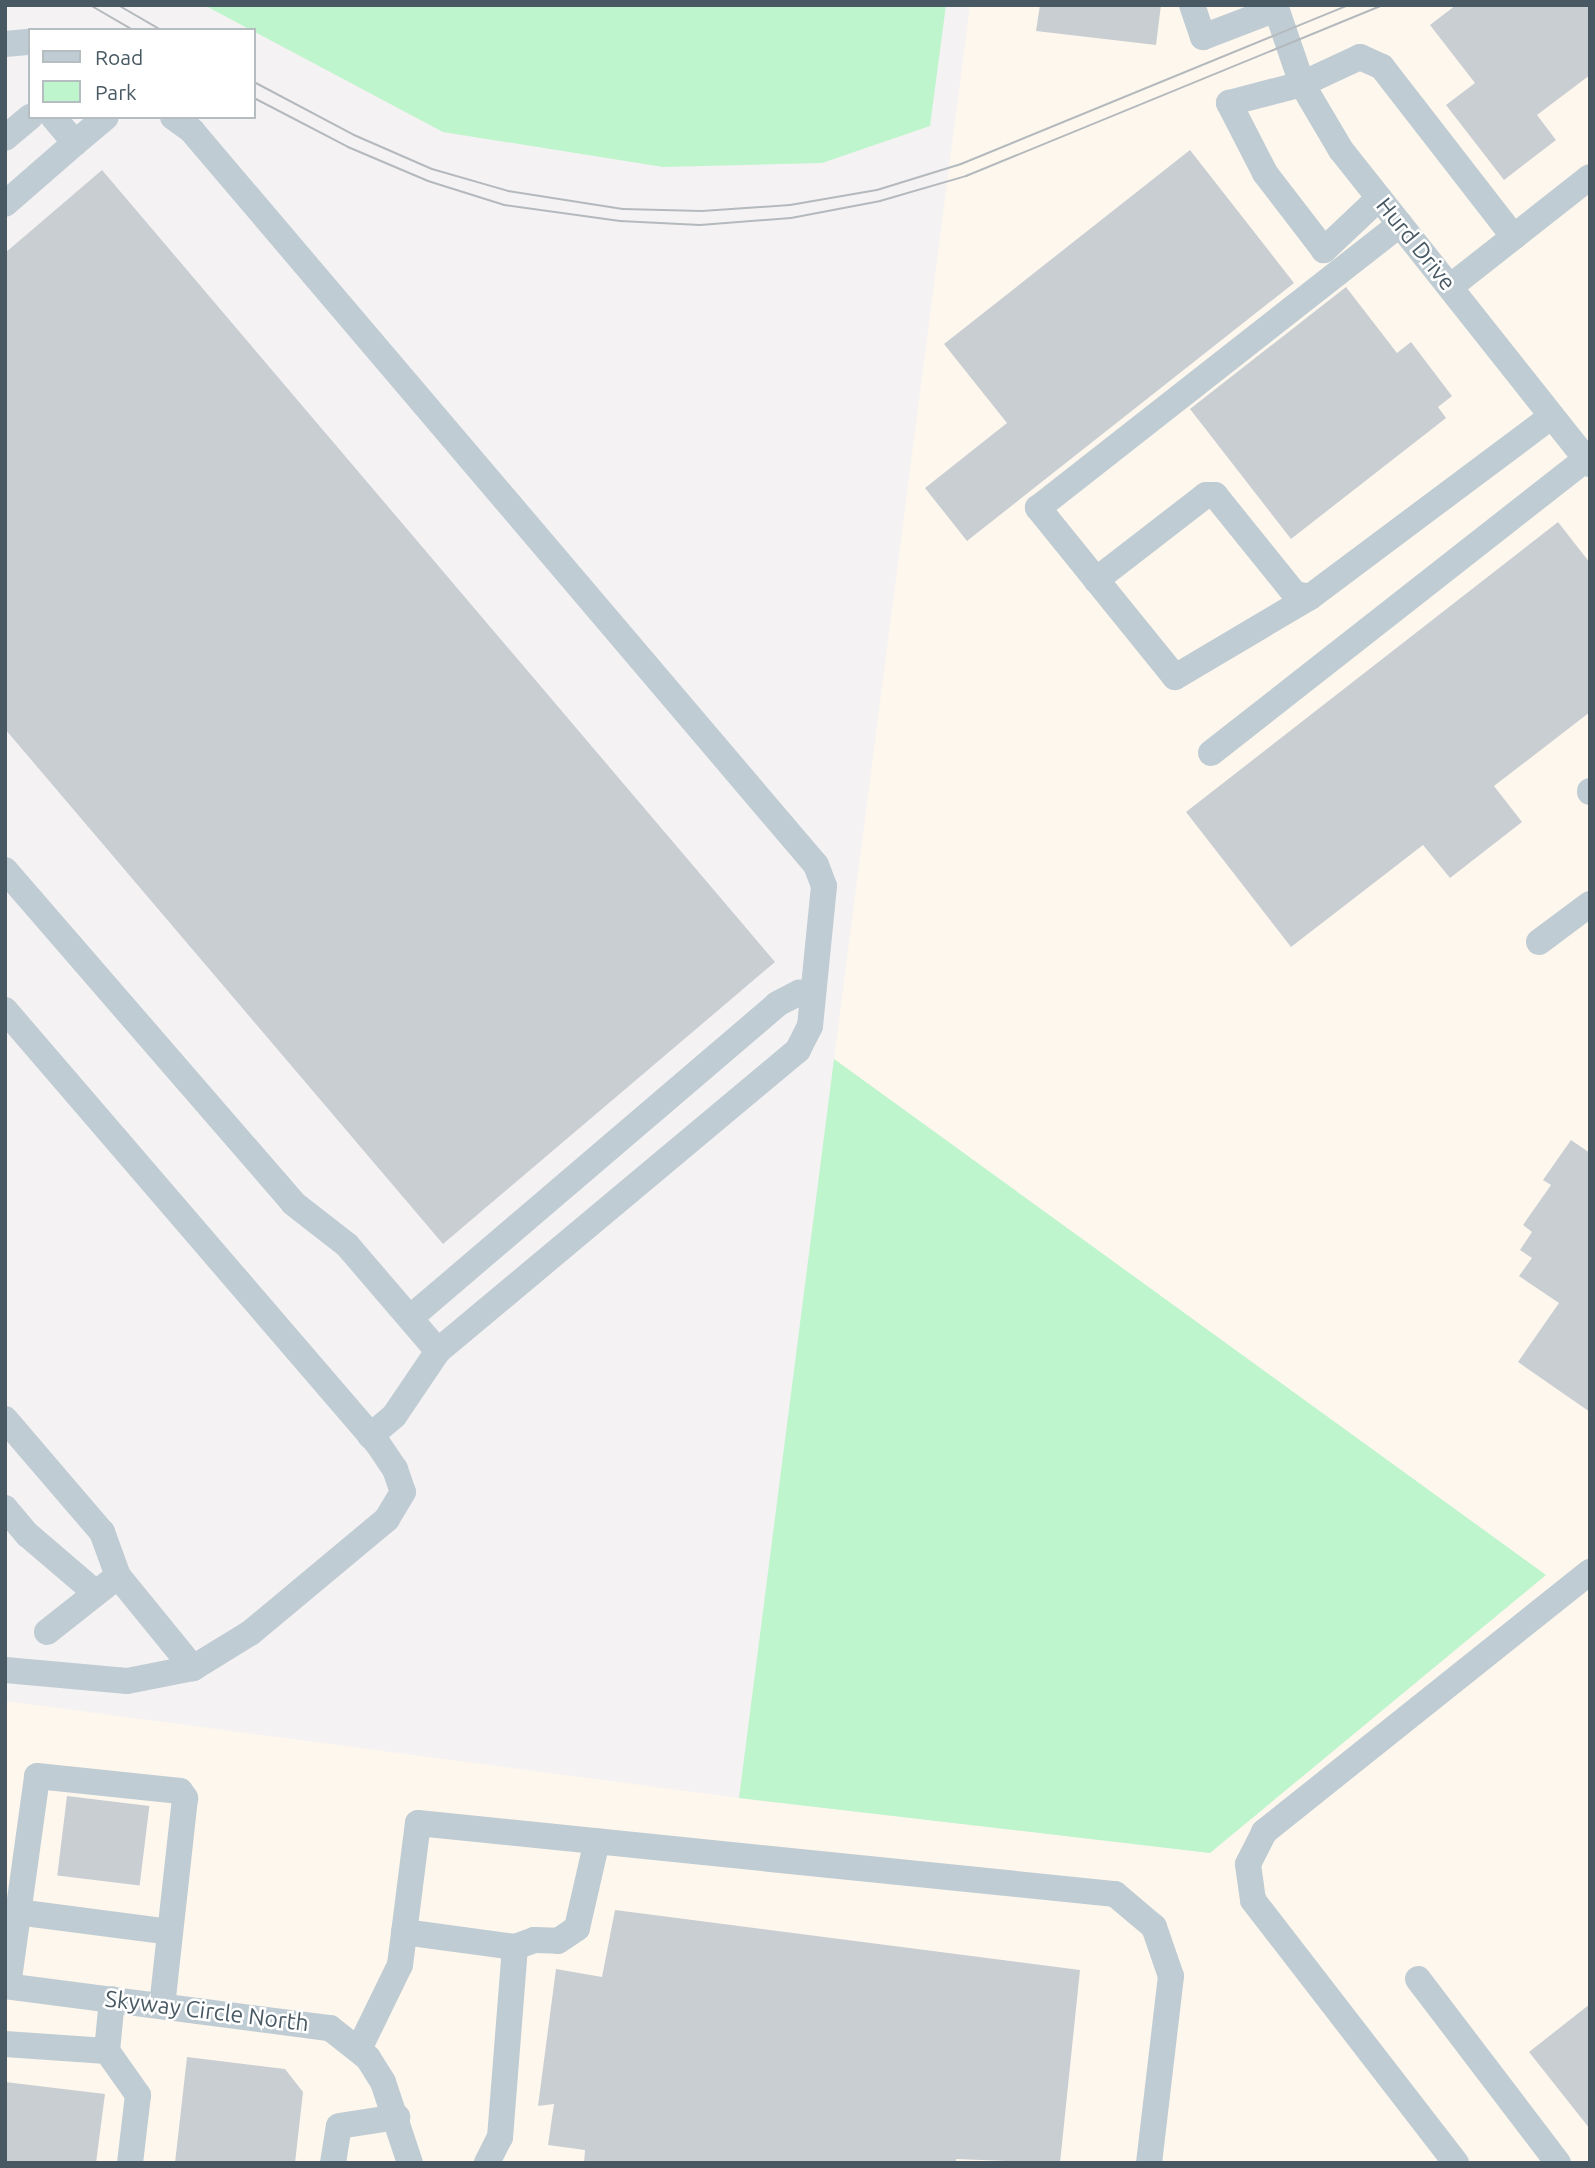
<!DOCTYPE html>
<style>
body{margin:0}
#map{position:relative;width:1595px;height:2168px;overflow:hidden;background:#f5f2f3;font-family:Ubuntu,sans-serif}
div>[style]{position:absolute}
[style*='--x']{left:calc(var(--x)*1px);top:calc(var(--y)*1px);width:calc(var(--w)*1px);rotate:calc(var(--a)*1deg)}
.commercial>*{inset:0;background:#fef7ed}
.green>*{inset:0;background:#bef5cc}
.building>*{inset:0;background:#c9ced3;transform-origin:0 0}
.minor>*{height:26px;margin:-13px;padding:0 13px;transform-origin:13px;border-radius:13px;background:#bfccd3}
.tram>*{height:2px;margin:-1px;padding:0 1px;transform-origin:1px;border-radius:1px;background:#b4b9bd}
span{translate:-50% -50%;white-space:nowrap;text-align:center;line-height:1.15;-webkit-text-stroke:5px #fff;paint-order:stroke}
.street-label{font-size:23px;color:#485963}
.frame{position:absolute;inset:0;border:7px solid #485963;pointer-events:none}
.legend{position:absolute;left:28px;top:28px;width:228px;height:91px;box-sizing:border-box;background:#fff;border:2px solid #b6bdc1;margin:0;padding:9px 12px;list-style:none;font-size:21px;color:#485963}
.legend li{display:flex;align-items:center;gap:14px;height:35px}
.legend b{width:35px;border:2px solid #b6bdc1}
</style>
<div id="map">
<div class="commercial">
<i style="clip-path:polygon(970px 5px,1590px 5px,1590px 2163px,5px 2163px,5px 1701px,739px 1798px,1210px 1853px,1546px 1575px,834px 1059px)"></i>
</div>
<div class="green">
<i style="clip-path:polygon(204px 5px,946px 5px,930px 126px,822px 163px,663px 167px,443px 132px)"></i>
<i style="clip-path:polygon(834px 1059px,1546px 1575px,1210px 1853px,739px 1798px)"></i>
</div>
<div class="building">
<i style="clip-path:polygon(1040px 5px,1161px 5px,1156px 45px,1036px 31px)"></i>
<i style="clip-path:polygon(1456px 5px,1590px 5px,1590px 75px,1537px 115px,1556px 140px,1504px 180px,1446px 105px,1475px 83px,1430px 25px)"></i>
<i style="clip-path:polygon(1190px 150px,1294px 283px,967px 541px,925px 488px,1007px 423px,944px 344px)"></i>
<i style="clip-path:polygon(102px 170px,775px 962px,443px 1244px,5px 729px,5px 253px)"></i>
<i style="clip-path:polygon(1346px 287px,1397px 353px,1411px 342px,1452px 396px,1438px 407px,1446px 418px,1291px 539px,1190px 409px)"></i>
<i style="clip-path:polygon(1558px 522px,1590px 563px,1590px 712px,1494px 786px,1522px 822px,1450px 878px,1423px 845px,1291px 947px,1186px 812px)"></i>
<i style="clip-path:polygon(1571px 1140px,1590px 1153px,1590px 1412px,1518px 1362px,1559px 1303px,1519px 1276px,1532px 1258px,1520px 1250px,1532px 1232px,1523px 1225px,1551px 1185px,1543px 1180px)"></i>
<i style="left:67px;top:1796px;width:83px;height:80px;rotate:7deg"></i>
<i style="clip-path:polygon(615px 1910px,1080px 1970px,1060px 2163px,956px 2159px,956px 2163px,584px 2163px,585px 2150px,548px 2145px,554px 2104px,538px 2106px,556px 1969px,602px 1977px)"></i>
<i style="clip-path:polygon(1590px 2004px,1590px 2129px,1529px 2052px)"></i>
<i style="clip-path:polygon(187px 2057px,285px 2069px,303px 2092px,295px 2163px,175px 2163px)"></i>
<i style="clip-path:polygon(5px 2082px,105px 2094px,96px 2163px,5px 2163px)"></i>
</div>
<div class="minor">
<i style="--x:1192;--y:5;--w:34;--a:71"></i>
<i style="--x:1203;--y:37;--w:78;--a:-21"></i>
<i style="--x:1275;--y:5;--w:83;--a:71.1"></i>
<i style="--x:1302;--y:84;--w:77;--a:59.4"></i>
<i style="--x:1341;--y:150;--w:401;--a:51.6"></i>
<i style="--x:5;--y:44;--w:25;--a:-5"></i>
<i style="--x:173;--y:117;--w:24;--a:36"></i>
<i style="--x:192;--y:131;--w:963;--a:49.63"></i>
<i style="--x:816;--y:865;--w:22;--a:69"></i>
<i style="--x:824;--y:886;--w:141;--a:95.7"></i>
<i style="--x:810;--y:1026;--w:27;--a:117"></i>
<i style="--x:798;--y:1050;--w:469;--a:140.1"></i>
<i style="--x:5;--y:138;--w:33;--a:-40"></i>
<i style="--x:75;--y:143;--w:40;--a:-40"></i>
<i style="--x:1379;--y:198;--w:76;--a:136.6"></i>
<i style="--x:1324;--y:250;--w:97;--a:-127.5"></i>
<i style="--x:1265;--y:173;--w:79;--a:-117.2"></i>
<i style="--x:1229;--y:103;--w:75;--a:-14.6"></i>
<i style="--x:1302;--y:84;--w:64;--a:-25"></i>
<i style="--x:1360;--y:57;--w:24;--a:24"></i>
<i style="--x:1382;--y:67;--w:215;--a:52.2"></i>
<i style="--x:5;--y:204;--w:93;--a:-41.1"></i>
<i style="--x:75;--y:143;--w:34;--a:-130"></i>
<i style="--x:1450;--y:287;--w:178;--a:-38.2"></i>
<i style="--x:1096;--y:580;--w:139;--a:-37.7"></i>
<i style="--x:1206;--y:495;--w:9;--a:0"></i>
<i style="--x:1215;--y:495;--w:127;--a:51.1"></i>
<i style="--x:1295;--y:594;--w:15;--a:11"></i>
<i style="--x:1310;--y:597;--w:301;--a:-36.8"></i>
<i style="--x:1310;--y:597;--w:157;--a:149.3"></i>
<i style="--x:1175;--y:677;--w:218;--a:-129"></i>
<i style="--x:1038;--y:508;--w:460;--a:-38.1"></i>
<i style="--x:1211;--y:753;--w:477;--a:-38.1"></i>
<i style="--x:1590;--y:791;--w:1;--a:90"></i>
<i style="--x:5;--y:870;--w:440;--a:49.1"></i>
<i style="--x:293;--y:1203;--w:68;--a:37.9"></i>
<i style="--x:347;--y:1245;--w:140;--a:49.4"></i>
<i style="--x:438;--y:1351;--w:78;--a:124.1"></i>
<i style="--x:394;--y:1416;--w:31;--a:140"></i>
<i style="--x:1539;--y:942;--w:64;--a:-36.7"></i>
<i style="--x:5;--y:1010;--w:572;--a:49.32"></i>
<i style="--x:378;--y:1444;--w:30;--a:56"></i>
<i style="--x:395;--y:1469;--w:24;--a:71"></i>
<i style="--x:403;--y:1492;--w:31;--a:121"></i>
<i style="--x:387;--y:1519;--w:178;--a:140.2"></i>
<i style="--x:250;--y:1633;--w:67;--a:148.4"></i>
<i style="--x:193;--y:1668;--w:67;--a:168.9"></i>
<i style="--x:127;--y:1681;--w:122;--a:-174.8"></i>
<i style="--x:410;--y:1318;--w:483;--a:-40.5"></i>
<i style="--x:777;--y:1004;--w:25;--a:-27"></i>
<i style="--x:799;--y:993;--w:14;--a:8"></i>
<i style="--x:5;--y:1419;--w:149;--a:49.4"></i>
<i style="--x:102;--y:1532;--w:47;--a:70"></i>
<i style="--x:5;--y:1508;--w:35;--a:50"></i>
<i style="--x:28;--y:1535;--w:89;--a:40.5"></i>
<i style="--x:47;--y:1632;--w:90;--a:-38.3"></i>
<i style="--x:118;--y:1576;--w:119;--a:50.8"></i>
<i style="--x:17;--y:1912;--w:154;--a:7.4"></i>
<i style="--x:404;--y:1932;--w:112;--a:7.7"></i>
<i style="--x:515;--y:1947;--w:191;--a:94.5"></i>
<i style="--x:500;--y:2137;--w:29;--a:117"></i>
<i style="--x:515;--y:1947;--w:20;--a:-20"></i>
<i style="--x:534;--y:1940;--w:24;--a:2"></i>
<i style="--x:558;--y:1941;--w:23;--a:-34"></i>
<i style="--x:577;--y:1928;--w:89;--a:-77.1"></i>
<i style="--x:1418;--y:1979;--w:231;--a:52.7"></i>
<i style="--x:5;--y:1986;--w:328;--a:7.4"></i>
<i style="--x:330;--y:2028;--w:48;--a:38.3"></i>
<i style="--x:368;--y:2058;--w:28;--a:58"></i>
<i style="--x:383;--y:2082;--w:85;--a:71.6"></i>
<i style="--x:8;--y:1986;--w:212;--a:-82.1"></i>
<i style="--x:37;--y:1776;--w:144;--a:6"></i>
<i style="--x:180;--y:1791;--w:9;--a:54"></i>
<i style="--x:185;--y:1798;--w:209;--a:96.3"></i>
<i style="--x:5;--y:2044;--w:102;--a:3.9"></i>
<i style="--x:107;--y:2051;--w:52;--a:-84.5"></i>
<i style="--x:359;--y:2049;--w:93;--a:-64"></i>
<i style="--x:400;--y:1965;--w:143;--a:-82.8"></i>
<i style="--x:418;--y:1823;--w:701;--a:5.82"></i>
<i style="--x:1115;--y:1894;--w:51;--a:40.2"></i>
<i style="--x:1154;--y:1927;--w:52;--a:70.9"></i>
<i style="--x:1171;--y:1976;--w:188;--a:96.7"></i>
<i style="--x:107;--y:2051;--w:54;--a:54.8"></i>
<i style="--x:138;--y:2095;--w:68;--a:96.7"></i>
<i style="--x:333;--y:2163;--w:37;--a:-81"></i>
<i style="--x:339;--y:2126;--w:59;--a:-8.8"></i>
<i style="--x:1456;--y:2163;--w:332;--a:-127.7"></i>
<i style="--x:1253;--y:1900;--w:36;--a:-98"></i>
<i style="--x:1248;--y:1864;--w:36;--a:-63"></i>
<i style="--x:1264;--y:1832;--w:417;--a:-38.6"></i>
</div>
<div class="tram">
<i style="--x:90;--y:5;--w:50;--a:30.2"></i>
<i style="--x:118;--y:5;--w:50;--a:30.2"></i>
<i style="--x:254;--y:82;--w:113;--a:27.9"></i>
<i style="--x:354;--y:135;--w:85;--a:23.6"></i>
<i style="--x:432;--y:169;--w:79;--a:16.1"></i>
<i style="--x:508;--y:191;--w:116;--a:8.9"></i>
<i style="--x:623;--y:209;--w:79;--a:1.5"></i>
<i style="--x:702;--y:211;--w:88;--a:-3.9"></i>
<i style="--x:790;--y:205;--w:88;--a:-9.8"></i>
<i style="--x:877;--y:190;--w:88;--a:-17.2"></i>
<i style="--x:961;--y:164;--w:418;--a:-22.3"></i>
<i style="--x:254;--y:98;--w:106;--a:27.5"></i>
<i style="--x:348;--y:147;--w:87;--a:23"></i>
<i style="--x:428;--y:181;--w:80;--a:17.5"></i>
<i style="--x:504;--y:205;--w:117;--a:7.9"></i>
<i style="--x:620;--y:221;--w:80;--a:2.9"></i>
<i style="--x:700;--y:225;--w:91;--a:-4.4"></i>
<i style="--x:791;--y:218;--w:91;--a:-10.8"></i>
<i style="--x:880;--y:201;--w:90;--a:-16.2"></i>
<i style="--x:966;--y:176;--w:450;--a:-22.3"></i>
</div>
<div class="street-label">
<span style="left:1416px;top:244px;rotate:51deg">Hurd Drive</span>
<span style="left:207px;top:2011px;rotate:7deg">Skyway Circle North</span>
</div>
<div class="frame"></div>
<ul class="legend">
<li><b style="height:9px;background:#bfccd3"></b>Road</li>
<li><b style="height:19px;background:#bef5cc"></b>Park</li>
</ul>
</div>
